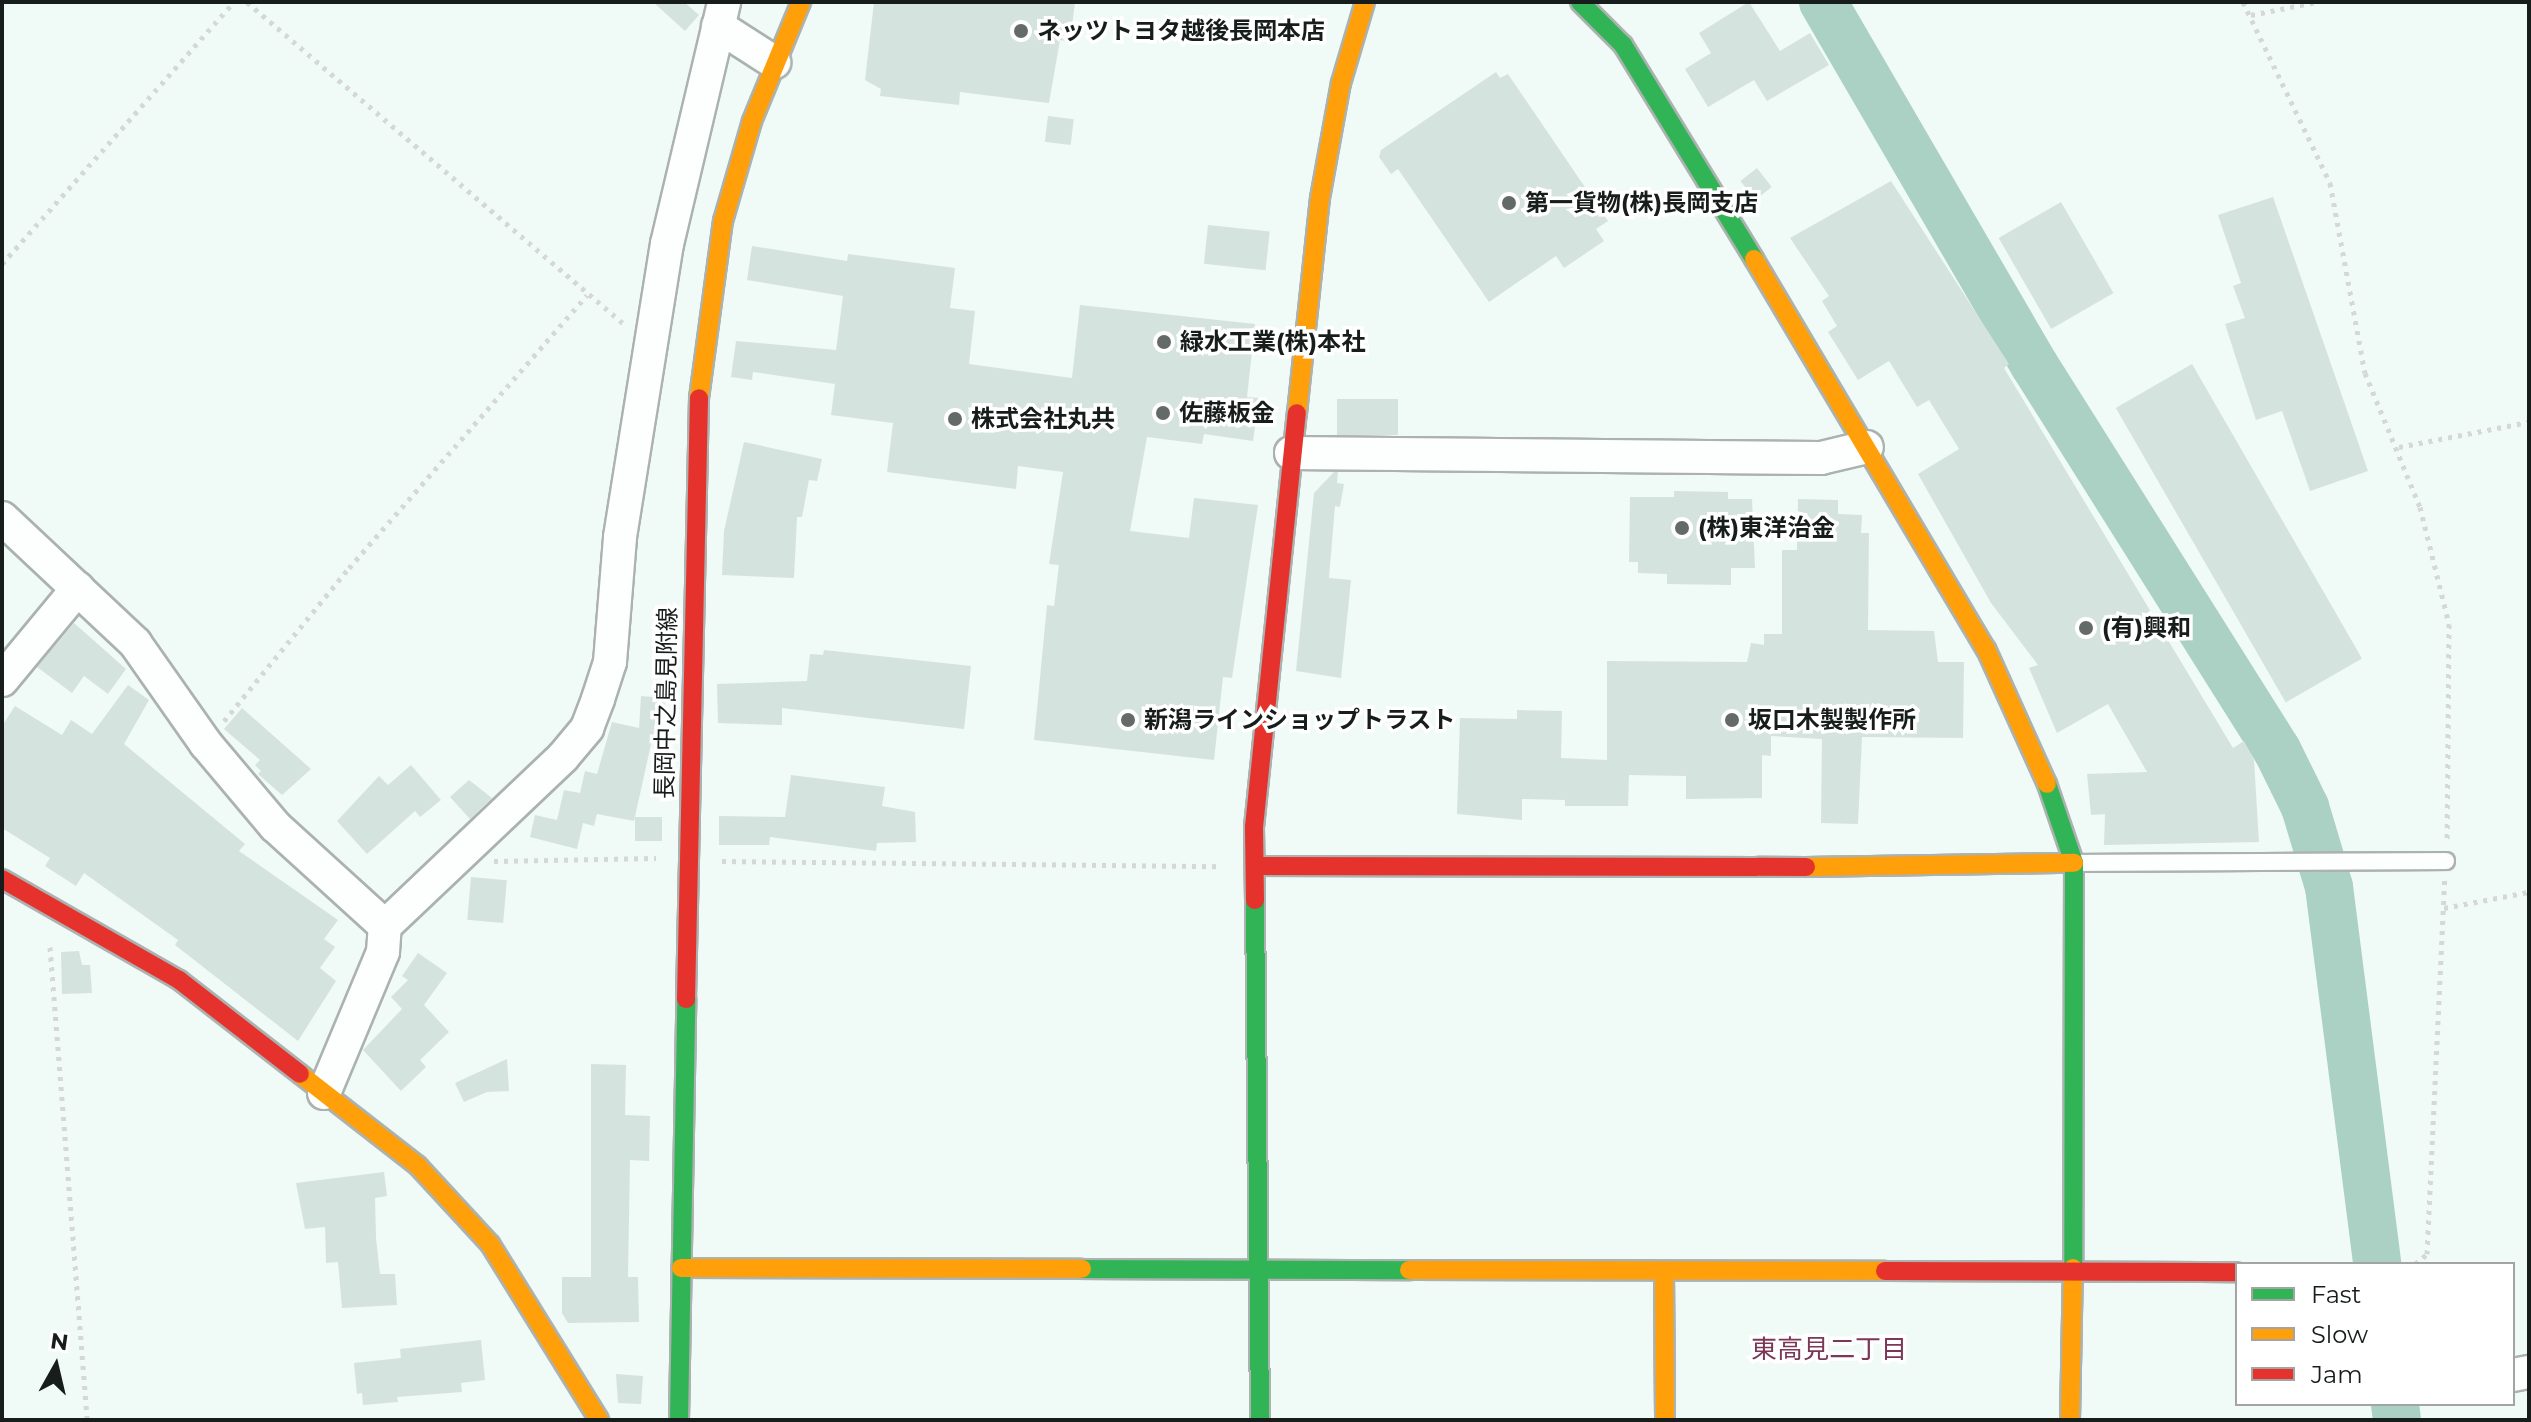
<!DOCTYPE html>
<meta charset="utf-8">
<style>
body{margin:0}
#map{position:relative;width:2531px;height:1422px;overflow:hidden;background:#f0faf6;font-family:Montserrat,"Noto Sans JP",sans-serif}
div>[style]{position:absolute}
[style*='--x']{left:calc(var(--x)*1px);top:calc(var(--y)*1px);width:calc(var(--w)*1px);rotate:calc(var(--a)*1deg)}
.river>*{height:48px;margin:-24px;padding:0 24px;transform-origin:24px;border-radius:24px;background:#abd1c4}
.building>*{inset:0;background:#d5e3de;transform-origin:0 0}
.path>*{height:5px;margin-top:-2.5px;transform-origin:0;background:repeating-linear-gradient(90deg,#d5d8d7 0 4px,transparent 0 10px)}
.roads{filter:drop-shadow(2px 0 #abb2b0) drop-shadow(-2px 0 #abb2b0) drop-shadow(0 2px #abb2b0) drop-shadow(0 -2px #abb2b0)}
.lane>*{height:16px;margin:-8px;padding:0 8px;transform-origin:8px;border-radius:8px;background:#fdfefe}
.street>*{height:32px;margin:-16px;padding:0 16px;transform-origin:16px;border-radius:16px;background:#fdfefe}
.fast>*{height:18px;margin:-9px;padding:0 9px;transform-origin:9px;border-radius:9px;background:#30b455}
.slow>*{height:18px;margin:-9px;padding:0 9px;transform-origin:9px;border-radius:9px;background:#ff9f0a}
.jam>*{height:18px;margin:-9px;padding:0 9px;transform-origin:9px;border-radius:9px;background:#e5322d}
.dots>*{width:22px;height:22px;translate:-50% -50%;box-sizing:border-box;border:4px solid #fff;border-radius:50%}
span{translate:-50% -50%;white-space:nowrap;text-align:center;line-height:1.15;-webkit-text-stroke:7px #fff;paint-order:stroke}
.poi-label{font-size:24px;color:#171d1b;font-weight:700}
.left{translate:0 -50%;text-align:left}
.street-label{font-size:24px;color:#171d1b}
.neighbourhood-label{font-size:26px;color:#7b3856}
.frame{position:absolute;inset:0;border:4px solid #171d1b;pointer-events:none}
.legend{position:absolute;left:2235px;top:1262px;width:280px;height:144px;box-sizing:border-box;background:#fff;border:2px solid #a2a5a4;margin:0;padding:10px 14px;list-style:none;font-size:24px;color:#171d1b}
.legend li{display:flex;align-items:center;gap:16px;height:40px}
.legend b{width:40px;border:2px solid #a2a5a4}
.north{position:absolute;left:16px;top:1326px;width:80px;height:80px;-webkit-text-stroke:6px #fff;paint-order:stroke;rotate:8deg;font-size:22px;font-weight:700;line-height:32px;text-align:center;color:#171d1b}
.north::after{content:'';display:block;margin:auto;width:28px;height:36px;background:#171d1b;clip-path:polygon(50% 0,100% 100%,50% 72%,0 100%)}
</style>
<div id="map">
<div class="river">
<i style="--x:1823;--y:2;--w:421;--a:59.8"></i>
<i style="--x:2035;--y:366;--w:454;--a:57.8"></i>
<i style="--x:2277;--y:750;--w:64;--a:63.8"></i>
<i style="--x:2305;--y:807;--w:84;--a:73.3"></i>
<i style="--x:2329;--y:887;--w:380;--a:82.7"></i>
<i style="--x:2395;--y:1404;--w:16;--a:83"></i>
</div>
<div class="building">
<i style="clip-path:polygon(653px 2px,684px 2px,699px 15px,685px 31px)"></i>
<i style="clip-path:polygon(874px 2px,1075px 2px,1070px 42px,1060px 40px,1049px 103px,960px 92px,959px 105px,880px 96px,881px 89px,865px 80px)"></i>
<i style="clip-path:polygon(1749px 2px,1780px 51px,1810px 33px,1829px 65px,1767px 101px,1754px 80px,1708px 107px,1685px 69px,1711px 53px,1699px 33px)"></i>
<i style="clip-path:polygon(1496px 72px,1500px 78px,1508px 74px,1608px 221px,1596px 229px,1604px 241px,1564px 268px,1556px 256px,1489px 302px,1398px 169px,1391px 174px,1379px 157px,1381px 150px)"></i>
<i style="left:1048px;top:116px;width:26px;height:26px;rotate:7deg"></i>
<i style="left:1757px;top:168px;width:24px;height:21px;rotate:52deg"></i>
<i style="clip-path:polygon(1891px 181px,2009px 364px,2004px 368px,2233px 748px,2244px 741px,2254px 760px,2259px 842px,2104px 845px,2105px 814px,2091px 815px,2087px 774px,2147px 772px,2108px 704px,2057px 733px,2029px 668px,2038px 665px,1991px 603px,1918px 474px,1959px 449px,1929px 400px,1917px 407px,1889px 361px,1858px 380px,1828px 332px,1837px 326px,1822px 301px,1829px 296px,1790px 238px)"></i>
<i style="clip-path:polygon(2273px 197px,2368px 471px,2310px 491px,2282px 411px,2256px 420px,2225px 324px,2245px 318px,2233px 286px,2241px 283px,2218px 215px)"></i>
<i style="left:2061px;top:202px;width:105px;height:72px;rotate:60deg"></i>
<i style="left:1208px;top:225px;width:62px;height:39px;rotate:6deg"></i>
<i style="clip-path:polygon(752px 246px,847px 261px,848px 254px,955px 268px,950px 308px,975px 311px,969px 364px,1072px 378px,1080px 305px,1255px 324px,1247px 397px,1259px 398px,1253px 441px,1204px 434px,1202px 444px,1147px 437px,1130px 531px,1189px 538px,1194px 498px,1258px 505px,1232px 678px,1223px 677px,1214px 760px,1034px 740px,1047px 605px,1054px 606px,1059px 565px,1049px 564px,1063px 472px,1018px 466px,1016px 489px,887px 472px,893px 423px,831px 415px,835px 384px,753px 372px,752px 380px,731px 377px,736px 341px,836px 350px,843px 296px,747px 280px)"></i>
<i style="left:2192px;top:364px;width:340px;height:88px;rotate:60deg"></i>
<i style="left:1398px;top:399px;width:36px;height:61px;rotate:90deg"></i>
<i style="clip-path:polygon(744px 442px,822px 459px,817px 481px,809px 480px,802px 517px,797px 517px,794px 578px,722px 575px,724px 531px)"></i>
<i style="clip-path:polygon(1334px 472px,1338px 472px,1337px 483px,1344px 484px,1340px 507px,1335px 506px,1329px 578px,1351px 580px,1341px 678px,1296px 671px,1314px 493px)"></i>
<i style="clip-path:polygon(1674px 491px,1728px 492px,1728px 499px,1752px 499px,1755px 568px,1731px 568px,1731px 585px,1667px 584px,1667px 574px,1638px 573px,1638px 562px,1629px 562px,1630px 497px,1674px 497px)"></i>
<i style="clip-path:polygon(1798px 499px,1838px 500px,1838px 514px,1862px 515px,1861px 533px,1869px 533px,1868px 630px,1934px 631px,1938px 662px,1964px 662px,1963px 738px,1862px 737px,1858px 824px,1821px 823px,1822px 739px,1771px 736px,1771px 756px,1762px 755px,1762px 798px,1686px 799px,1686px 776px,1629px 775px,1628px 806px,1565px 806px,1565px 800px,1522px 799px,1522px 820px,1457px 814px,1460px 718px,1517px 719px,1517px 710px,1562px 711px,1561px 758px,1607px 760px,1607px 661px,1747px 662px,1751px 643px,1764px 645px,1764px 634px,1782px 634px,1782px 550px,1797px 550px)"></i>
<i style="clip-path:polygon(74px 623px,126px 669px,108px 694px,84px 676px,72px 693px,37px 667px)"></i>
<i style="clip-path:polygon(824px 650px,971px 666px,964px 729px,782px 708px,782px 725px,718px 723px,717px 684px,807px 681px,810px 654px,823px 655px)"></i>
<i style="clip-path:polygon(128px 685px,149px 700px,124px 744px,245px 844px,239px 851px,338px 920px,324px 939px,335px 947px,320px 968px,336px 981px,298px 1041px,175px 945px,178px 940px,84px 873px,76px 886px,45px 866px,50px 858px,2px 828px,2px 726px,15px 706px,62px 735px,71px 720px,92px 734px)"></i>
<i style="clip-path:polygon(641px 696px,665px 698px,663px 731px,650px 730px,654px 731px,634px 821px,597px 814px,594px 826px,583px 823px,577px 849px,530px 837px,535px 815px,557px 820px,564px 790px,580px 793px,585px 771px,597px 774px,612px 722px,639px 728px)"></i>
<i style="clip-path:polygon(242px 708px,311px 769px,282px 795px,258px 774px,261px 771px,255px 765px,260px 760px,224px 729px)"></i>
<i style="clip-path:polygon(411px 765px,441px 800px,420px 817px,415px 811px,367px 854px,337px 821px,379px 776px,388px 785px)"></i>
<i style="clip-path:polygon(791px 775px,885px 787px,882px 806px,915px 812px,916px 842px,877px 843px,876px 851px,770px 837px,769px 845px,719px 845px,719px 816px,785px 817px)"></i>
<i style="clip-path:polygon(469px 780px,492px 798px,470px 819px,450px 797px)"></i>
<i style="left:635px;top:817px;width:27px;height:24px"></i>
<i style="left:471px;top:877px;width:36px;height:43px;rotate:5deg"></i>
<i style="clip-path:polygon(79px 951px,82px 965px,90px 965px,92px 993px,62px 994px,61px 952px)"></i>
<i style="clip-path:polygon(418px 953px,447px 973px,424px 1005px,449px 1032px,420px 1060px,426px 1067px,401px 1091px,363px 1050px,402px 1009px,391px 997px,408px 980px,402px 976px)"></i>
<i style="clip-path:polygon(507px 1059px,509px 1091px,487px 1092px,464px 1102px,455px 1083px)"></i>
<i style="clip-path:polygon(591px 1064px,626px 1065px,625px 1115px,650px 1116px,649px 1161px,630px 1160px,628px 1277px,638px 1277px,639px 1322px,568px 1323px,562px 1313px,562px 1277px,591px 1277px)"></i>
<i style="clip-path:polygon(384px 1172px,387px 1196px,375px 1198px,376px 1238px,380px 1274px,395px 1274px,397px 1305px,342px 1308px,338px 1262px,326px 1263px,325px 1227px,305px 1229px,296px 1183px)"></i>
<i style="clip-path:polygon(481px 1340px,485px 1380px,461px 1383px,462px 1392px,397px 1397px,398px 1402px,363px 1405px,362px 1393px,357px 1394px,354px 1363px,401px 1358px,400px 1349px)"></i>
<i style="clip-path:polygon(616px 1374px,643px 1376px,641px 1404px,618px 1403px)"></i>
</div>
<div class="path">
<i style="--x:247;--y:2;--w:499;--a:40.5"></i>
<i style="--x:2243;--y:2;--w:201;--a:64.3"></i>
<i style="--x:2330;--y:183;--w:193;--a:79.6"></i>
<i style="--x:2365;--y:373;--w:145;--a:67.7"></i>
<i style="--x:2420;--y:507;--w:121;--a:76.1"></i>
<i style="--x:2449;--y:624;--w:217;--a:90.5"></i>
<i style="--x:2251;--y:15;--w:66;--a:-11.3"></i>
<i style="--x:2;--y:264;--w:350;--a:-48.5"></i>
<i style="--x:2399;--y:447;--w:132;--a:-10.9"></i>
<i style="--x:224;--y:721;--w:198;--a:-50.8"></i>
<i style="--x:349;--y:568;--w:362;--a:-48.9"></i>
<i style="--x:494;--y:861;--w:162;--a:-1.1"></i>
<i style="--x:722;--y:861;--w:498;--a:0.6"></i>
<i style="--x:2444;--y:908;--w:86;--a:-10.7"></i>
<i style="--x:50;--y:947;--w:474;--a:85.5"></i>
<i style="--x:2415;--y:1264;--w:16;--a:-40"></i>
<i style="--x:2427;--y:1254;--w:375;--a:-87.3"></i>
</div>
<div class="roads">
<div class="lane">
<i style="--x:2075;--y:863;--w:371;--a:-0.3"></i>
</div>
<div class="street">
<i style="--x:718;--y:26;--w:67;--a:32.7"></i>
<i style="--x:1291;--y:453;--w:530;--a:0.54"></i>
<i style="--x:1821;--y:458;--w:47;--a:-13.4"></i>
<i style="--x:2;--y:518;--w:183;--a:43.2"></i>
<i style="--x:135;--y:643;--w:123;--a:54.9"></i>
<i style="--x:206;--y:744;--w:107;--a:49.9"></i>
<i style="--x:275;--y:826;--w:149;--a:42.3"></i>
<i style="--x:2;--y:680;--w:119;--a:-50.4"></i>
<i style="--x:324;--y:1093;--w:153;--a:-67.3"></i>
<i style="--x:383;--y:952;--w:26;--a:-86"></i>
<i style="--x:385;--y:926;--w:245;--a:-43.5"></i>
<i style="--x:563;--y:757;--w:38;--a:-50"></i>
<i style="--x:587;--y:728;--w:31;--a:-69"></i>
<i style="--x:598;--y:699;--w:39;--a:-72"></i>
<i style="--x:610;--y:662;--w:125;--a:-85.4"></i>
<i style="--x:620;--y:537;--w:297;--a:-80.9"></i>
<i style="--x:667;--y:244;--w:249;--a:-76.7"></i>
<i style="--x:2513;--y:1375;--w:16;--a:-11"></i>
</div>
<div class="fast">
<i style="--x:1580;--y:2;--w:61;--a:45"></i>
<i style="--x:1623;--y:45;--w:251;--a:58.5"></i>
<i style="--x:2047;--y:784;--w:83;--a:71.1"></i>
<i style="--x:2074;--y:863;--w:405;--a:90.1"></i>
<i style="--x:1255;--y:900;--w:520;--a:89.45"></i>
<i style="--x:1082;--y:1269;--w:327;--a:0.2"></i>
<i style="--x:679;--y:1420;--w:421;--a:-89"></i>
</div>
<div class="slow">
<i style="--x:1754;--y:259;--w:454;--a:59.3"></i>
<i style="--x:1986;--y:649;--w:148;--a:65.7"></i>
<i style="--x:699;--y:398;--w:179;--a:-82.3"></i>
<i style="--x:723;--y:221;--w:104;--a:-73.8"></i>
<i style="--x:752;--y:121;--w:129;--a:-67.6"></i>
<i style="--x:1297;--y:413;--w:216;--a:-83.9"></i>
<i style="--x:1320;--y:198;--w:117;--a:-79.7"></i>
<i style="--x:1341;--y:83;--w:84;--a:-73.5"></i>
<i style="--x:1806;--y:867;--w:268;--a:-0.9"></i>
<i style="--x:300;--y:1074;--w:150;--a:37.9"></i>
<i style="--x:418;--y:1166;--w:106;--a:47.3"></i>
<i style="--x:490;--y:1244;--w:207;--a:58.2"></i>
<i style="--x:681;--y:1268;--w:401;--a:0.1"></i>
<i style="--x:1409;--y:1270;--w:476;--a:0.1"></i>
<i style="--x:1664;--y:1271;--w:149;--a:89.6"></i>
<i style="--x:2070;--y:1420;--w:152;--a:-88.9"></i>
</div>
<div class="jam">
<i style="--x:1256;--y:866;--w:550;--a:0.1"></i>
<i style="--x:2;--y:879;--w:204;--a:29.7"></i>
<i style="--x:179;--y:980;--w:153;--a:37.8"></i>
<i style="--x:1255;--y:900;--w:73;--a:-90.8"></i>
<i style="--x:1254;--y:827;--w:416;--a:-84.1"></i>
<i style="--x:686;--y:999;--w:601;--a:-88.76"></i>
<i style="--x:1885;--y:1271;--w:352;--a:0.2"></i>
</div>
</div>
<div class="dots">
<i style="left:1021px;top:31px;background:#636a68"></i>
<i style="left:1509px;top:203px;background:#636a68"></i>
<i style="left:1164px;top:342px;background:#636a68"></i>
<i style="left:1163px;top:413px;background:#636a68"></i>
<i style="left:955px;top:419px;background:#636a68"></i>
<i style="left:1682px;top:528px;background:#636a68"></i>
<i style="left:2086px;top:628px;background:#636a68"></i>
<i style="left:1128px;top:720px;background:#636a68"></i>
<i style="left:1732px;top:720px;background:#636a68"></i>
</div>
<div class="poi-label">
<span class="left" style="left:1037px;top:31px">ネッツトヨタ越後長岡本店</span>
<span class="left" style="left:1525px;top:203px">第一貨物(株)長岡支店</span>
<span class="left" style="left:1180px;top:342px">緑水工業(株)本社</span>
<span class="left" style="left:1179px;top:413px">佐藤板金</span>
<span class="left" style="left:971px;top:419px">株式会社丸共</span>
<span class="left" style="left:1698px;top:528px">(株)東洋治金</span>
<span class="left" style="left:2102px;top:628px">(有)興和</span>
<span class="left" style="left:1144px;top:720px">新潟ラインショップトラスト</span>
<span class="left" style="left:1748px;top:720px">坂口木製製作所</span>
</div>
<div class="street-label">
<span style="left:666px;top:703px;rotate:-89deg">長岡中之島見附線</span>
</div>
<div class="neighbourhood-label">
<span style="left:1829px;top:1350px">東高見二丁目</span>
</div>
<div class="frame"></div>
<ul class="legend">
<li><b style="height:10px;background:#30b455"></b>Fast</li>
<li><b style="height:10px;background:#ff9f0a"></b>Slow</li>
<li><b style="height:10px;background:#e5322d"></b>Jam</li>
</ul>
<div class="north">N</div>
</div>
